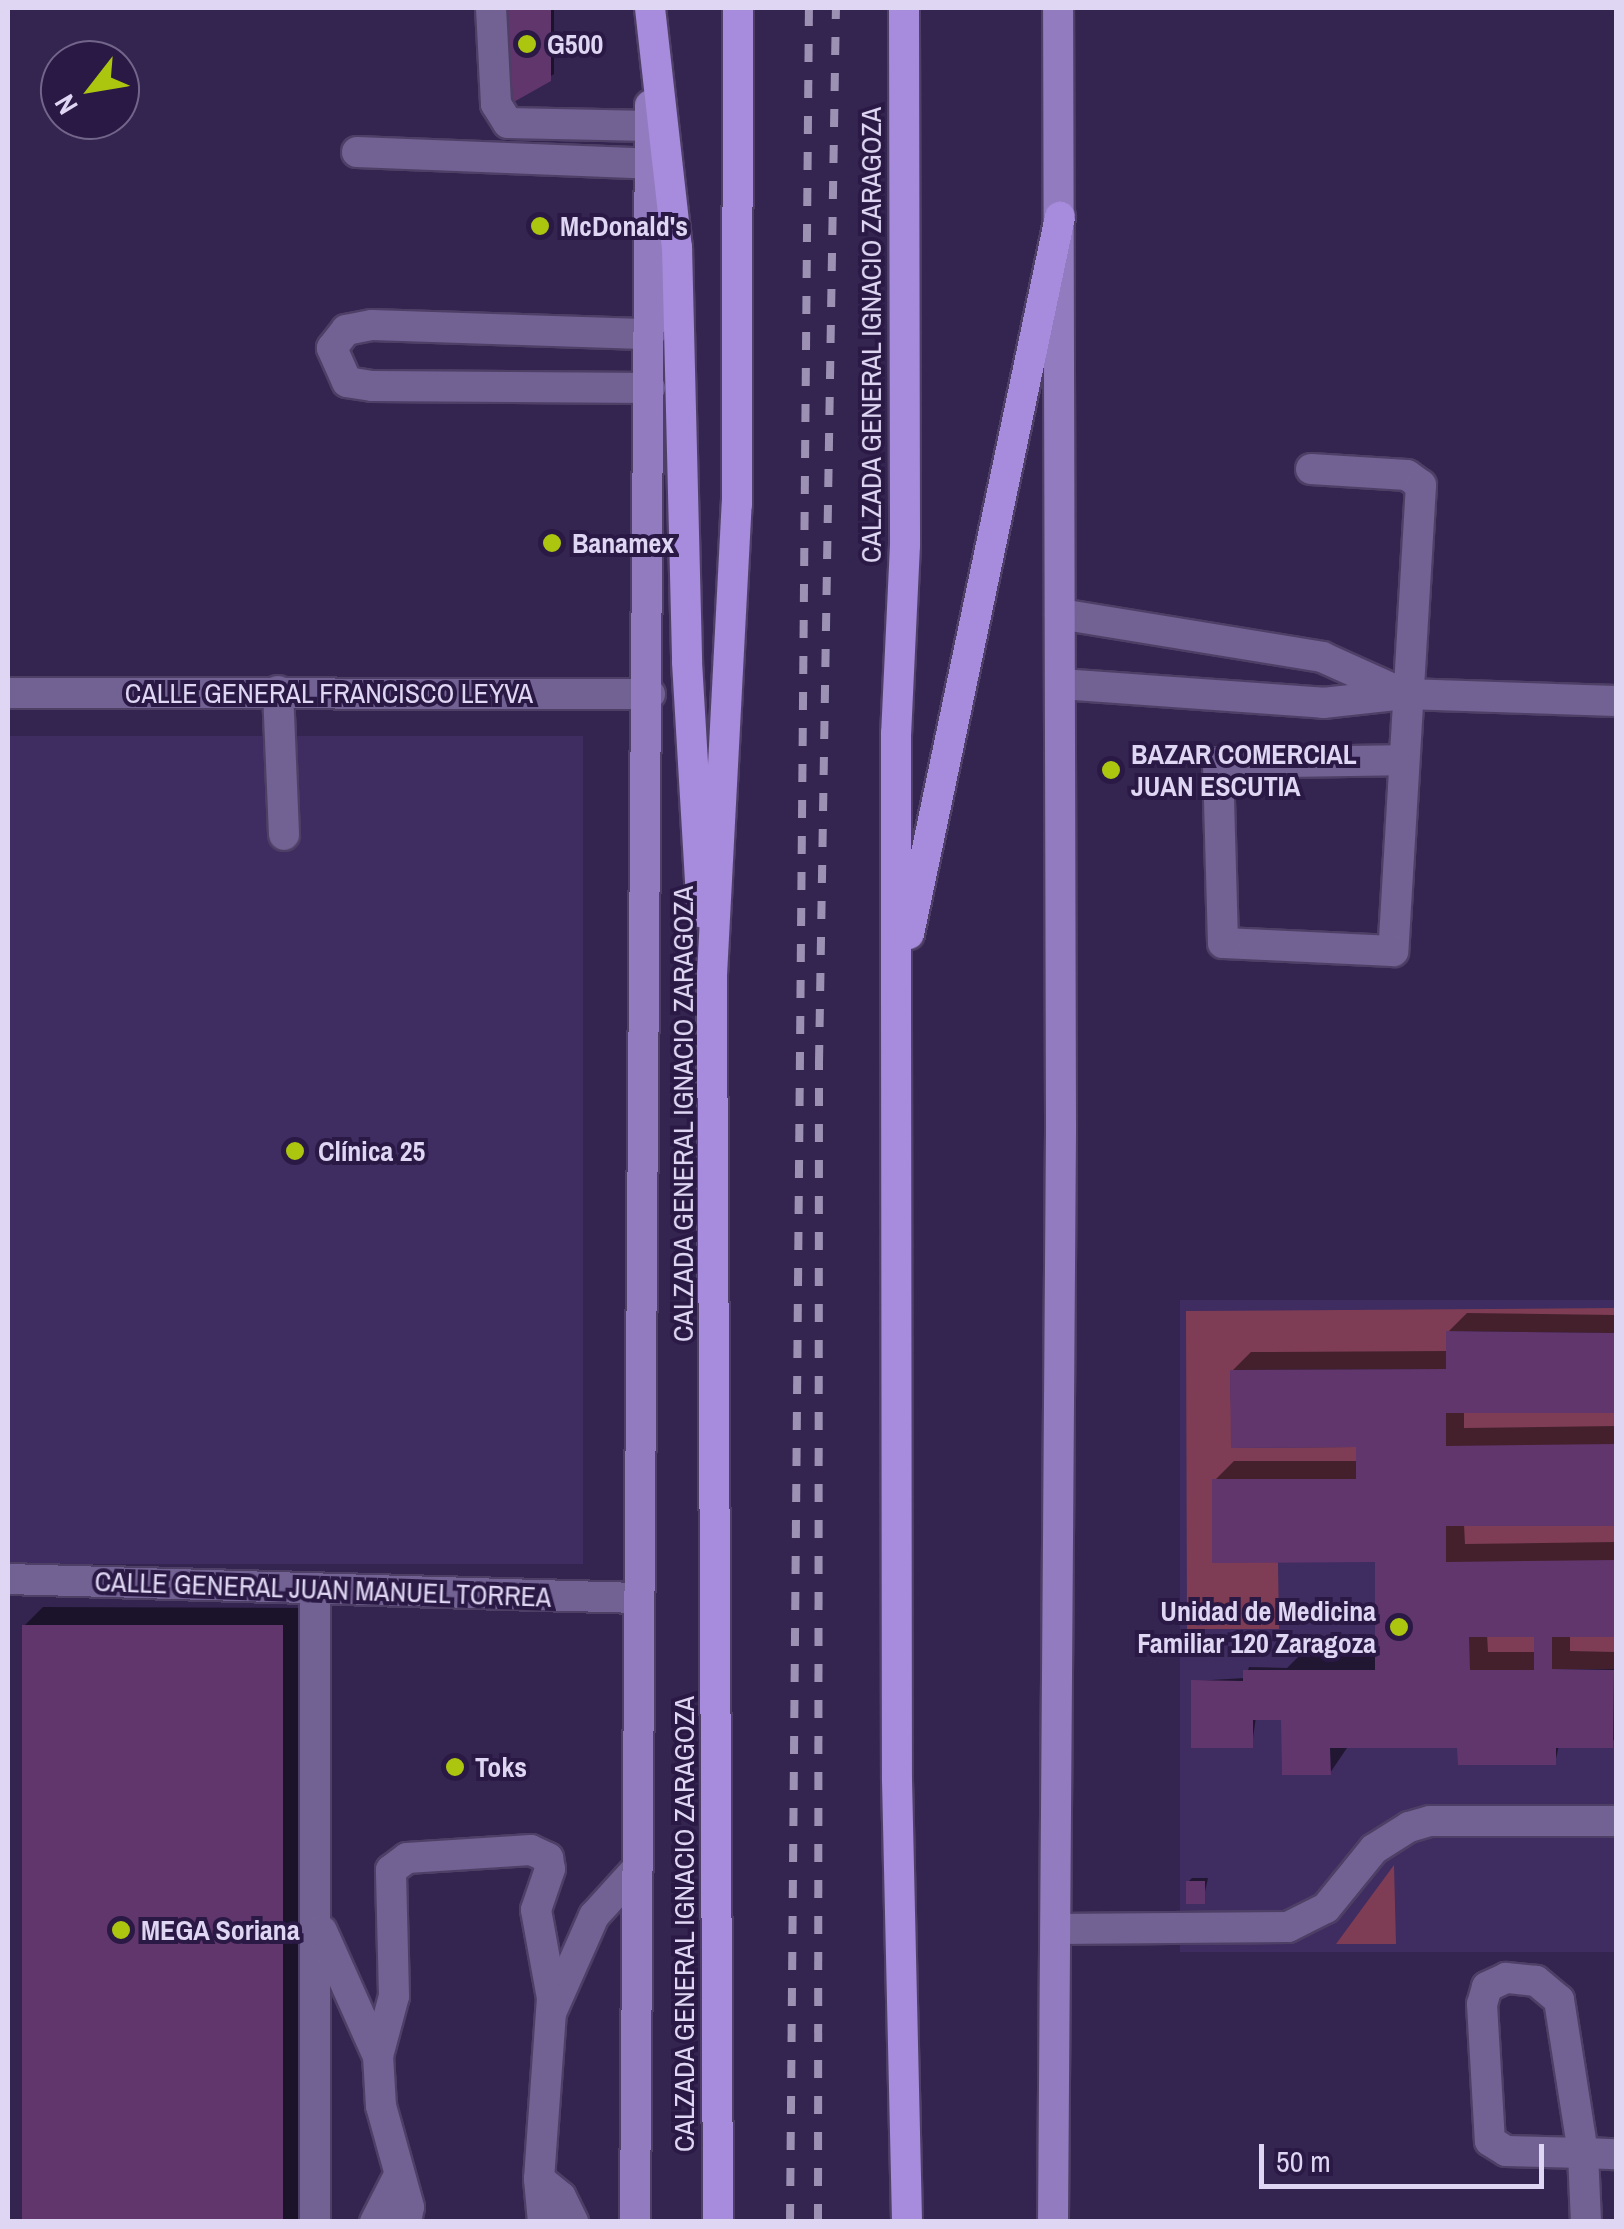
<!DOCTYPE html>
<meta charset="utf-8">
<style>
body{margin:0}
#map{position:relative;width:1624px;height:2229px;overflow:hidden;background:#342450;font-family:"Archivo Narrow",sans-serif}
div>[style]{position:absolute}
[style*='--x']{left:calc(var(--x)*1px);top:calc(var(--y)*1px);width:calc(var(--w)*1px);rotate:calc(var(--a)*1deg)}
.built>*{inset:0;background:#3f2c60;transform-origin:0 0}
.green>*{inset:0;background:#7e3d54;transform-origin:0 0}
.shadow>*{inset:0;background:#0007}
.building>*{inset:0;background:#61366d;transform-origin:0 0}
.roads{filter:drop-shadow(2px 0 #4e3f66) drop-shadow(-2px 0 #4e3f66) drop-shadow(0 2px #4e3f66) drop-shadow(0 -2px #4e3f66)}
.minor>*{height:30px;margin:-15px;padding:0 15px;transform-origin:15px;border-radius:15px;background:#726294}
.major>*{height:30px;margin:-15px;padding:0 15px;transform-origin:15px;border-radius:15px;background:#927bbf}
.highway>*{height:30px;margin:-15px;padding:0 15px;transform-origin:15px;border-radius:15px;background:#a78bdc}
.rail>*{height:8px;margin-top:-4px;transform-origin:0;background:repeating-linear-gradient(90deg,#9c90b3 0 18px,transparent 0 36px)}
.dots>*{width:28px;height:28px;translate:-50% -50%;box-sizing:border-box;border:5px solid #2a1945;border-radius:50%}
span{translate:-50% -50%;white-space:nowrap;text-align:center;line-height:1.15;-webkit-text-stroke:8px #2a1945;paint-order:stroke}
.poi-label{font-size:28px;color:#ded6f2;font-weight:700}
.left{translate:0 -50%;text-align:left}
.right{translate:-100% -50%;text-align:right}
.street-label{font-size:28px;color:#ded6f2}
.frame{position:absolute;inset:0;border:10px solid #ded6f2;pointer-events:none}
.north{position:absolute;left:40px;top:40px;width:100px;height:100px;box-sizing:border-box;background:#2a1945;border:2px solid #72658a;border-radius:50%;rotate:239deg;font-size:28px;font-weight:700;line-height:40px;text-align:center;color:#ded6f2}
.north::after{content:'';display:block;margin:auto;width:35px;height:45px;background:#acc610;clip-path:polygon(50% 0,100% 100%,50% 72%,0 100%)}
.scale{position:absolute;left:1259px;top:2144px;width:285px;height:45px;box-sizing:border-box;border:5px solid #ded6f2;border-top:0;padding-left:12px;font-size:30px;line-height:35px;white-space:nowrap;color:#ded6f2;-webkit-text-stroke:8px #2a1945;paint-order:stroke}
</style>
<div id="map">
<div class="built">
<i style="left:8px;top:736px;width:575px;height:828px"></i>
<i style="left:1616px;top:1300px;width:652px;height:436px;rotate:90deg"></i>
</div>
<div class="green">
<i style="clip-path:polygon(1616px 1308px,1616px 1333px,1446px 1331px,1446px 1369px,1230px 1370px,1232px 1448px,1356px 1447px,1356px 1479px,1213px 1479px,1278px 1563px,1279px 1629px,1187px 1629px,1186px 1311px)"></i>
<i style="left:1446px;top:1413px;width:170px;height:33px"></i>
<i style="left:1446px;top:1526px;width:170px;height:36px"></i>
<i style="left:1469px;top:1637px;width:65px;height:33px"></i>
<i style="left:1552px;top:1637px;width:62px;height:32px"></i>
<i style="clip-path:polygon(1394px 1865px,1396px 1944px,1336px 1944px)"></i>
</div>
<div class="shadow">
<i style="clip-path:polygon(506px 8px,554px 8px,554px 74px,507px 103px)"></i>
<i style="clip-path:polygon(evenodd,1467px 1313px,1616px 1315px,1616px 1411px,1464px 1411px,1464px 1428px,1616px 1426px,1616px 1523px,1464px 1524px,1465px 1544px,1616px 1542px,1616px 1634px,1570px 1634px,1570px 1651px,1616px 1652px,1616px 1740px,1559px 1745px,1555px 1763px,1460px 1745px,1349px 1745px,1330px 1773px,1284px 1717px,1256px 1717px,1252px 1745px,1194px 1681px,1245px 1678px,1249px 1667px,1287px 1668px,1302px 1653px,1377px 1652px,1378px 1559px,1215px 1480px,1234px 1461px,1359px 1461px,1359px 1445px,1232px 1371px,1251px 1352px,1448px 1351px,1448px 1332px,1467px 1313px,1487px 1634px,1537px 1634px,1537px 1652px,1488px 1652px,1487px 1634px)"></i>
<i style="clip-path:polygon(43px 1607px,302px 1608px,301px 2222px,24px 2222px,24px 1626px)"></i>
<i style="clip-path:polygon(1200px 1607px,1217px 1607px,1217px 1613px,1207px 1623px,1192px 1615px)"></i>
<i style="clip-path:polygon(1192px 1878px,1208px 1878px,1203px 1901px,1188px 1882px)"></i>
</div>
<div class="building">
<i style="clip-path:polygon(503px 8px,551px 8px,551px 81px,505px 107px)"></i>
<i style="clip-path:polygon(evenodd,1446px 1331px,1616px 1333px,1616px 1413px,1446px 1413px,1446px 1446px,1616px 1444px,1616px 1526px,1446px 1526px,1446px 1562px,1616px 1560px,1616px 1637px,1552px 1637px,1552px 1669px,1614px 1670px,1613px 1748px,1556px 1748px,1556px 1765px,1458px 1765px,1457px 1748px,1330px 1748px,1331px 1775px,1282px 1775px,1281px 1720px,1253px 1720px,1253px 1748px,1191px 1748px,1191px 1680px,1243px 1681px,1243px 1670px,1375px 1670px,1375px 1562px,1212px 1563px,1212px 1479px,1356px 1479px,1356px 1447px,1231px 1448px,1230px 1370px,1446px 1369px,1446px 1331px,1469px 1637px,1534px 1637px,1534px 1670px,1470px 1670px,1469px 1637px)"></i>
<i style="clip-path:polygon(1188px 1615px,1208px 1616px,1208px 1625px,1197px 1626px)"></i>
<i style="left:22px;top:1625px;width:261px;height:597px"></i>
<i style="left:1186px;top:1881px;width:19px;height:23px"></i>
</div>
<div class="roads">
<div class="minor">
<i style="--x:491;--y:8;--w:96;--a:87"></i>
<i style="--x:496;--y:104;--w:22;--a:58"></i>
<i style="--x:508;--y:123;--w:142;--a:1.2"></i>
<i style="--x:357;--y:152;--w:294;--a:2.3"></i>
<i style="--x:650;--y:388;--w:278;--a:-179.6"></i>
<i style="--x:372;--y:386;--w:25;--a:-171"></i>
<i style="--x:347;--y:382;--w:37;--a:-114"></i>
<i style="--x:332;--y:348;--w:23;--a:-52"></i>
<i style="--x:346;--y:330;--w:26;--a:-11"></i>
<i style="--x:372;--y:325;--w:278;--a:1.9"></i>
<i style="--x:1311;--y:469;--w:96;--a:3.6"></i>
<i style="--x:1407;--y:475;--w:17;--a:36"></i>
<i style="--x:1421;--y:485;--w:467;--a:93.4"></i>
<i style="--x:1393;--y:951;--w:170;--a:-177.3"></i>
<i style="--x:1223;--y:943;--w:180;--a:-91.6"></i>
<i style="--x:1218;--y:763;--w:182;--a:-0.9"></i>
<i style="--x:1060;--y:614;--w:266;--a:9.3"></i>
<i style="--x:1322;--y:657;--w:88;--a:24.2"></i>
<i style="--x:1061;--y:684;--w:263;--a:4.1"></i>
<i style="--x:1323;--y:703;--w:82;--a:-6.3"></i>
<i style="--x:1405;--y:694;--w:211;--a:1.9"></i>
<i style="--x:278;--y:691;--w:144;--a:87.6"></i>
<i style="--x:8;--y:693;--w:642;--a:0.09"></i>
<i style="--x:8;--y:1579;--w:630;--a:1.73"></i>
<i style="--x:315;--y:1592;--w:630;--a:90"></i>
<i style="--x:1057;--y:1929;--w:231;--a:-0.5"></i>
<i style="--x:1288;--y:1927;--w:42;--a:-26.6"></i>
<i style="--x:1326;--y:1908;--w:76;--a:-50.9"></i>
<i style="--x:1374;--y:1849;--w:41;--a:-32.2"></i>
<i style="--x:1409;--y:1827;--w:22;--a:-16"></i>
<i style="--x:1430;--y:1821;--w:186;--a:0"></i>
<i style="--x:322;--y:1931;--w:137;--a:65.9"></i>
<i style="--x:551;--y:2013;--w:106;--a:-66.1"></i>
<i style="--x:594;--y:1916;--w:61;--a:-47.7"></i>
<i style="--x:539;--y:2179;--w:28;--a:39"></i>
<i style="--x:561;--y:2197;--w:28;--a:64"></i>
<i style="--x:375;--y:2222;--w:51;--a:-62.9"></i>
<i style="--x:406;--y:2222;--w:15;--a:-79"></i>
<i style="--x:409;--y:2207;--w:105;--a:-105.5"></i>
<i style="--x:381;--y:2106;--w:50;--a:-93.4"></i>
<i style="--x:378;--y:2056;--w:62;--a:-75.1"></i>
<i style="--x:394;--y:1996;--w:126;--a:-91.4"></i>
<i style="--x:391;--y:1870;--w:20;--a:-37"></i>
<i style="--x:407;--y:1858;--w:124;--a:-3.7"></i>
<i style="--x:531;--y:1850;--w:19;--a:25"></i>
<i style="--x:548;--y:1858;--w:11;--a:80"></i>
<i style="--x:550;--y:1869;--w:43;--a:108.9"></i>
<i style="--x:536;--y:1910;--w:89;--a:79.7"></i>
<i style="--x:552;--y:1998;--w:181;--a:94.1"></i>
<i style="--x:539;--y:2179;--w:43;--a:84.7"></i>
<i style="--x:1586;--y:2222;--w:69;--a:-92.5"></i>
<i style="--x:1583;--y:2153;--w:155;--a:-98.9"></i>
<i style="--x:1559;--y:2000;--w:30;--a:-140"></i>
<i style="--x:1536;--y:1981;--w:30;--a:-174"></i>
<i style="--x:1506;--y:1978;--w:21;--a:155"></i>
<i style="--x:1487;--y:1987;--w:18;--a:106"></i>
<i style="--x:1482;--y:2004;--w:137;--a:86.7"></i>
<i style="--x:1490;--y:2141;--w:19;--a:32"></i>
<i style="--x:1506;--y:2151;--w:77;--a:1.5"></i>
<i style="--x:1583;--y:2153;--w:33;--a:2"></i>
</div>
<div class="major">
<i style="--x:635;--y:2222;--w:2117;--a:-89.59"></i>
<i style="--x:1053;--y:2222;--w:1097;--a:-89.58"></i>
<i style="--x:1061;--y:1125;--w:1117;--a:-90.15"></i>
</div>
<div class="highway">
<i style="--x:650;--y:8;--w:241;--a:83.6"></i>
<i style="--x:677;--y:247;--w:415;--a:88.6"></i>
<i style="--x:687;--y:662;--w:251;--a:86.6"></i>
<i style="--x:904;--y:8;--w:537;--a:89.89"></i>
<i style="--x:905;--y:545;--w:188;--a:92.7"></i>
<i style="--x:896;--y:733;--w:268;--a:90"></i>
<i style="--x:896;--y:1001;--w:779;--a:89.93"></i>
<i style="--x:897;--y:1780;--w:442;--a:88.7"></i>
<i style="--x:909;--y:934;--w:733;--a:-78.11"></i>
<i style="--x:718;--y:2222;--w:1247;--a:-90.28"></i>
<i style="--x:712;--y:975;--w:471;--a:-87"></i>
<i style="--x:737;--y:505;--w:497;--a:-89.9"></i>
</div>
</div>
<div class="rail">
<i style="--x:790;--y:2222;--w:2214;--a:-89.51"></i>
<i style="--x:818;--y:2222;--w:1159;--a:-89.95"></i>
<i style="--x:819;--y:1063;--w:1055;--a:-89.08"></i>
</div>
<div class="dots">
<i style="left:527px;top:44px;background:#acc610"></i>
<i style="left:540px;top:226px;background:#acc610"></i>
<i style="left:552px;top:543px;background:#acc610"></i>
<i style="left:1111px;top:770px;background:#acc610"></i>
<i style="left:295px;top:1151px;background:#acc610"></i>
<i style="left:1399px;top:1627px;background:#acc610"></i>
<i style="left:455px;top:1767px;background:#acc610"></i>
<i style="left:121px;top:1930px;background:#acc610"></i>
</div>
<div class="poi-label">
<span class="left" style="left:547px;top:44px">G500</span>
<span class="left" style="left:560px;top:226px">McDonald's</span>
<span class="left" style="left:572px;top:543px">Banamex</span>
<span class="left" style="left:1131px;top:770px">BAZAR COMERCIAL<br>JUAN ESCUTIA</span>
<span class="left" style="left:318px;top:1151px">Clínica 25</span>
<span class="right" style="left:1376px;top:1627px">Unidad de Medicina<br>Familiar 120 Zaragoza</span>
<span class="left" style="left:475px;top:1767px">Toks</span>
<span class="left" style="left:141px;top:1930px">MEGA Soriana</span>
</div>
<div class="street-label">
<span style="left:871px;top:335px;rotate:-90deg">CALZADA GENERAL IGNACIO ZARAGOZA</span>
<span style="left:329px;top:693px">CALLE GENERAL FRANCISCO LEYVA</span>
<span style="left:683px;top:1114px;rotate:-90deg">CALZADA GENERAL IGNACIO ZARAGOZA</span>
<span style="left:323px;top:1589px;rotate:2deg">CALLE GENERAL JUAN MANUEL TORREA</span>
<span style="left:684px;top:1924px;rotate:-90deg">CALZADA GENERAL IGNACIO ZARAGOZA</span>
</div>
<div class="frame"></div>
<div class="north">N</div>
<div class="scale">50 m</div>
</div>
